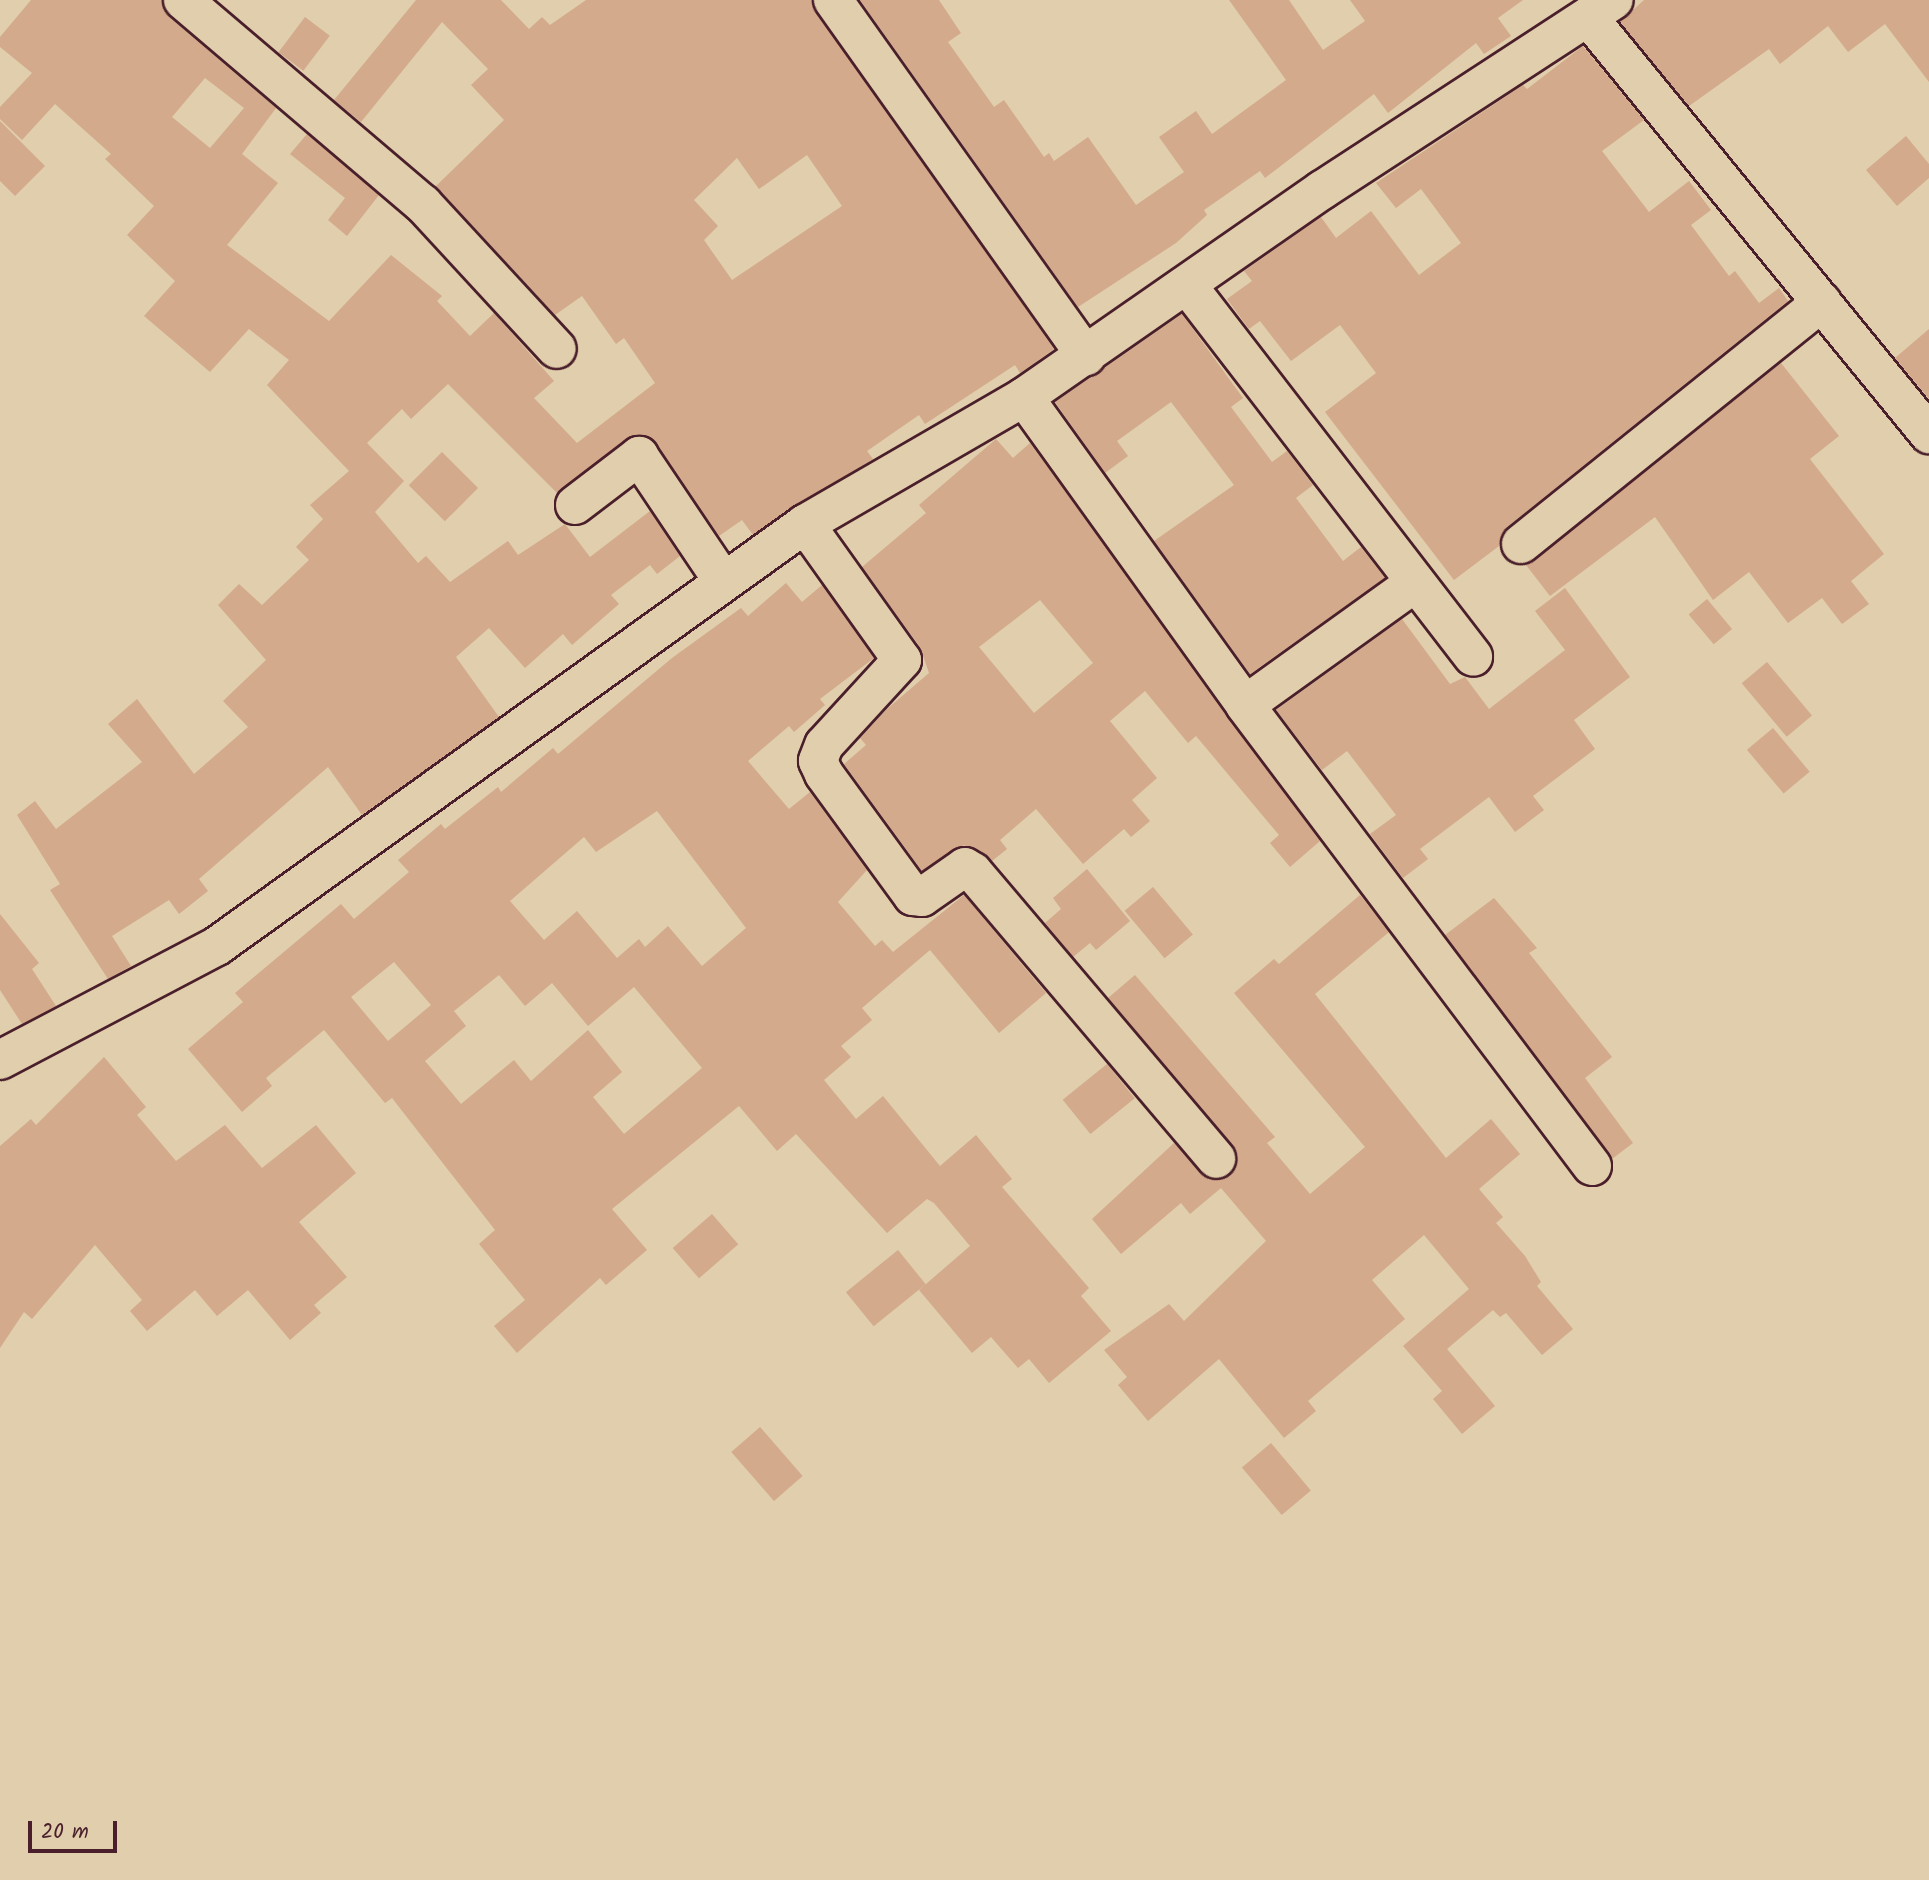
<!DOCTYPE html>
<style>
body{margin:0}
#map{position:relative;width:1929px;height:1880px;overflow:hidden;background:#e0ceac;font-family:Kalam,sans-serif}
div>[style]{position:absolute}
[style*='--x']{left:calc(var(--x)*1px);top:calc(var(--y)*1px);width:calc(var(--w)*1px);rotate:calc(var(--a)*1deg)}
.building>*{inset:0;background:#d3aa8b;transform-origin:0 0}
.roads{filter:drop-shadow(2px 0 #4a1f2b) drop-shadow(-2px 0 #4a1f2b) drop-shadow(0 2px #4a1f2b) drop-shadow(0 -2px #4a1f2b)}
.minor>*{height:38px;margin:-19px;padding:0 19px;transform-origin:19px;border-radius:19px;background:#e0ceac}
span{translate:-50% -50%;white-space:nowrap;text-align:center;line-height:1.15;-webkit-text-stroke:5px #e0ceac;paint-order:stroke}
.scale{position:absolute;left:28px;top:1821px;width:89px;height:32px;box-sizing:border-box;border:4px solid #4a1f2b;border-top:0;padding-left:9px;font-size:21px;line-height:24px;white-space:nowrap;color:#4a1f2b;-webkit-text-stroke:5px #e0ceac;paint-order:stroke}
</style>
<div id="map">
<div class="building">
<i style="clip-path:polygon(evenodd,31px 0,162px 0,169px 17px,276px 108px,242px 154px,278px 183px,227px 245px,329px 321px,391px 255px,442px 296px,437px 301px,470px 336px,494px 313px,554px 381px,534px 398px,577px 443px,655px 383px,624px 338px,616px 344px,582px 296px,555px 315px,436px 186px,504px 120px,471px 85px,488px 69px,442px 22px,361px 122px,334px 100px,416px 0,501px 0,529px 29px,542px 17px,550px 25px,586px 0,811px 0,1054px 349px,1020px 373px,1015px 365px,925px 424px,919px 415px,867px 451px,873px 459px,753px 535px,742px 520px,719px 536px,648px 436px,626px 439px,557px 493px,448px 384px,411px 419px,402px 409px,367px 443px,404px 481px,375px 512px,418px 563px,426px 556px,450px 582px,508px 541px,518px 555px,565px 524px,590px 557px,650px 511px,680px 556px,657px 574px,650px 565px,611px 595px,619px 604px,572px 645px,563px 634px,525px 668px,489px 628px,456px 657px,499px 717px,362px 815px,328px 767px,199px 879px,208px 891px,179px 914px,169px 900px,112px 936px,131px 966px,108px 979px,50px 890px,60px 884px,17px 815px,35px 801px,56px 829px,142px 762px,108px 724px,137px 699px,194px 774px,248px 727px,223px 701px,266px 660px,218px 605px,239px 584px,262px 605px,309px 560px,296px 547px,323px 519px,310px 505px,349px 471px,267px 385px,289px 360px,249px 329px,210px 372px,144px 316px,175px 281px,127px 235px,154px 206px,105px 159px,111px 154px,55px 104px,22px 140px,0 119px,0 107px,32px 73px,0 47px,0 37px,31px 0,205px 78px,244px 108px,210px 148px,172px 117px,205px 78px,31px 0,807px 155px,842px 206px,732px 280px,704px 240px,718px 226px,694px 200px,737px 158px,759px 189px,807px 155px)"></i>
<i style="clip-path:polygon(860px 0,939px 0,961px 33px,948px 42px,994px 107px,1004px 100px,1044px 157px,1049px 153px,1054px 161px,1088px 137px,1136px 205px,1184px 172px,1159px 137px,1196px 111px,1212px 134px,1286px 80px,1229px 0,1289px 0,1323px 50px,1365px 21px,1350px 0,1523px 0,1498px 18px,1511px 36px,1484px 54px,1476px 43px,1388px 113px,1374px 94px,1265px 178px,1260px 171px,1204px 210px,1207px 215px,1176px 243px,1078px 307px)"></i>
<i style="clip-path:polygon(1644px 0,1929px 0,1929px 82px,1885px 24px,1848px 52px,1828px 26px,1780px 64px,1769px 49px,1689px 106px,1620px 22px)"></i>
<i style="left:305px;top:17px;width:31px;height:44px;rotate:37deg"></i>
<i style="clip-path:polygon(1583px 46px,1644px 120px,1602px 151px,1649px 212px,1689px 181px,1711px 210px,1691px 225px,1729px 276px,1735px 271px,1759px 303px,1779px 288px,1788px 301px,1507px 527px,1499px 546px,1454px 580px,1325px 412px,1376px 373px,1340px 325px,1291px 361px,1260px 321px,1249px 329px,1227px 299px,1252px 281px,1244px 271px,1321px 217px,1336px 238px,1371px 211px,1419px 275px,1461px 243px,1421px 189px,1396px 208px,1376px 183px,1523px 85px,1527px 89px)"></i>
<i style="clip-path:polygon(0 121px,45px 166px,15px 196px,0 181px)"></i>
<i style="clip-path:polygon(307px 134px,379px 195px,347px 236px,328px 220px,345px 198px,290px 154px)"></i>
<i style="clip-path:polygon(1906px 136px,1929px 164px,1929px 178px,1897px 206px,1866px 170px)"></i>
<i style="clip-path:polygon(1182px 314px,1243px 398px,1231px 407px,1272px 462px,1287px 451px,1313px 485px,1296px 498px,1343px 561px,1361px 547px,1385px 578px,1250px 674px,1154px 541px,1234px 485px,1171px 402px,1117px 441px,1128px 456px,1105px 473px,1055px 402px)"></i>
<i style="clip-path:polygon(1929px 329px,1929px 399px,1895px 358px)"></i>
<i style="clip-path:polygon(1781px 363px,1839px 436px,1810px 459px,1884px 554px,1851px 581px,1869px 604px,1842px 624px,1822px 598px,1788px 623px,1749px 572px,1713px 600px,1655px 517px,1550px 596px,1526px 565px)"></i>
<i style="clip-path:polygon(evenodd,996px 439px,1013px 458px,1030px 443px,1320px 841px,1290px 867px,1270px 843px,1279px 835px,1196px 736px,1188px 743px,1145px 691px,1110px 721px,1157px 778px,1132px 800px,1150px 821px,1131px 837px,1124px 829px,1083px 864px,1036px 809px,1000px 840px,1007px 849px,992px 861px,964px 845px,922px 871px,844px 764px,866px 745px,860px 738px,887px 709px,929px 673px,920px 647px,862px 567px,926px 513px,919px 505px,996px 439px,1040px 600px,1093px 663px,1034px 713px,979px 647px,1040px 600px)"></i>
<i style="left:442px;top:452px;width:51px;height:47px;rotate:45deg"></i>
<i style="clip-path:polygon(evenodd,786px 583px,802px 602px,822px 585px,874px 658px,820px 699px,825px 705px,794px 732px,789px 726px,748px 761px,789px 809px,810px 792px,867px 870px,838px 902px,875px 946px,882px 940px,893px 952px,964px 895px,1046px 993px,999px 1033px,930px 950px,862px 1008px,872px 1020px,841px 1046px,851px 1057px,824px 1080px,856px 1119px,883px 1096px,940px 1166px,976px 1135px,1012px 1179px,1002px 1187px,1089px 1288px,1081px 1296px,1111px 1331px,1049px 1383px,1029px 1359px,1018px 1368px,991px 1337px,972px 1353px,919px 1290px,970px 1246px,934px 1203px,927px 1199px,887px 1233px,796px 1134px,777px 1151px,739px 1106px,612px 1209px,647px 1250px,606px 1285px,600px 1278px,517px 1353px,494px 1326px,525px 1300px,479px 1244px,495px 1230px,392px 1098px,385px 1103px,324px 1030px,266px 1078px,272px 1086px,242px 1112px,188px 1049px,243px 1002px,235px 993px,341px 904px,354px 919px,409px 872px,398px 860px,441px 824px,445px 829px,498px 787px,501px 792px,553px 748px,558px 754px,672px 658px,741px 608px,748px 616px,786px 583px,657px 811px,746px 928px,702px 966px,668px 926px,645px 947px,639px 939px,617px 958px,577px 911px,544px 940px,510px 901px,584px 837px,596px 852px,657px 811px,786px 583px,394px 962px,431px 1005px,388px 1041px,351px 997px,394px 962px,786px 583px,499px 975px,525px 1006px,552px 983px,588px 1026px,634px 987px,702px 1068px,624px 1134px,593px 1097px,622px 1072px,588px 1030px,531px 1081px,514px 1060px,461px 1104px,425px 1061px,466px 1026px,454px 1011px,499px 975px)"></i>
<i style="clip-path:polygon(1565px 588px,1630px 677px,1574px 720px,1595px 749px,1533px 796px,1544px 810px,1515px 832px,1489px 797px,1420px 849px,1428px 859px,1403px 878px,1370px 834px,1396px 815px,1347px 751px,1322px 770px,1276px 710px,1402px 619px,1450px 684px,1465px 677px,1489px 709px,1565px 650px,1535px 611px)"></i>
<i style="left:1707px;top:599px;width:39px;height:24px;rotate:50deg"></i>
<i style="left:1767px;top:662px;width:70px;height:33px;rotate:50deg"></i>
<i style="left:1773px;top:728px;width:57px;height:34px;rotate:50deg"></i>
<i style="clip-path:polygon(1087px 869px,1130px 921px,1096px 950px,1090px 943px,1073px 957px,1045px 923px,1061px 909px,1053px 898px)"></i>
<i style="left:1153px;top:887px;width:62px;height:37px;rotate:50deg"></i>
<i style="clip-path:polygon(1360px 895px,1389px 932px,1315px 994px,1446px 1158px,1491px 1119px,1520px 1154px,1479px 1189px,1503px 1217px,1496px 1223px,1525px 1256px,1541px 1282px,1537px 1286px,1573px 1329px,1542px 1355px,1506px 1313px,1500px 1317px,1493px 1310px,1447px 1349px,1495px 1406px,1462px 1434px,1433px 1399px,1442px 1391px,1403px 1346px,1469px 1289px,1424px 1235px,1372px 1280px,1405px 1319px,1308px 1401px,1316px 1411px,1284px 1438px,1219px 1359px,1148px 1421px,1118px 1385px,1127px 1377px,1104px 1350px,1169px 1304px,1184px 1321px,1266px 1241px,1221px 1188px,1190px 1214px,1181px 1203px,1121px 1254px,1092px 1219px,1174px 1143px,1209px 1180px,1230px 1176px,1238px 1156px,1108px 998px,1135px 975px,1275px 1137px,1267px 1143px,1310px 1194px,1365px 1147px,1234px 993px,1274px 959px,1279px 964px)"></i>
<i style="clip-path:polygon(1494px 898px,1537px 948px,1529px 953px,1612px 1057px,1585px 1078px,1633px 1143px,1612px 1159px,1445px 935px)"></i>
<i style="clip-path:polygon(0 914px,39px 963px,32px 969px,56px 1006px,22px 1024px,0 990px)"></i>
<i style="clip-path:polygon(104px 1057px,146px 1107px,137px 1115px,176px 1161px,225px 1125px,262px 1168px,316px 1125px,356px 1173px,299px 1222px,347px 1277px,314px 1305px,321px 1313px,290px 1340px,248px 1290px,217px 1316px,195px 1290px,147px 1331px,130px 1311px,142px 1300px,95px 1245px,32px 1319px,24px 1312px,0 1348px,0 1146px,31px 1119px,36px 1125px)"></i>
<i style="left:1107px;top:1064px;width:44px;height:57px;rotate:51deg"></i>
<i style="left:712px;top:1214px;width:40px;height:52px;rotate:49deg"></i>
<i style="left:898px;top:1250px;width:44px;height:67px;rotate:51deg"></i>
<i style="left:760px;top:1427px;width:65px;height:38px;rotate:49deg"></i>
<i style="left:1271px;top:1443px;width:62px;height:38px;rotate:50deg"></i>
</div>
<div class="roads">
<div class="minor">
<i style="--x:183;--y:0;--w:315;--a:40.4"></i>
<i style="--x:423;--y:204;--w:197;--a:47.3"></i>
<i style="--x:833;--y:0;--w:437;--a:54.6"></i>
<i style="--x:1588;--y:17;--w:539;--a:50.73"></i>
<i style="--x:1187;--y:285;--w:469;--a:52.4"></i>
<i style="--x:1024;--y:397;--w:379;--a:54.3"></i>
<i style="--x:1245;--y:705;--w:577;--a:53.03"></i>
<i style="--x:575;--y:505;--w:81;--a:-37.4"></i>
<i style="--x:639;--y:456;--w:151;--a:56.1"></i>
<i style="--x:805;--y:524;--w:167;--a:54.5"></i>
<i style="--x:902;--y:660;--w:115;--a:132.5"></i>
<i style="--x:824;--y:745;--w:17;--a:111"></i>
<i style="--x:818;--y:761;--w:14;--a:65"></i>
<i style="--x:824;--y:774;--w:151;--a:53.9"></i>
<i style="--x:913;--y:896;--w:9;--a:6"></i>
<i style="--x:922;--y:897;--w:52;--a:-34.9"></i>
<i style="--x:965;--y:867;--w:9;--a:32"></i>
<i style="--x:973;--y:872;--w:376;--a:49.7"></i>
<i style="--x:1521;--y:544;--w:386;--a:-38.8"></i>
<i style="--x:1245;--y:705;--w:209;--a:-35.7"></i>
<i style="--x:0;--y:1060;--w:245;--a:-27.7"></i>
<i style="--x:217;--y:946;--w:724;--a:-35.67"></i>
<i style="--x:805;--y:524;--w:253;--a:-30.1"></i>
<i style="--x:1024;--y:397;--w:363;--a:-34.8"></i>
<i style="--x:1322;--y:190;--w:348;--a:-33.1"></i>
</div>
</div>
<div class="scale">20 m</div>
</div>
